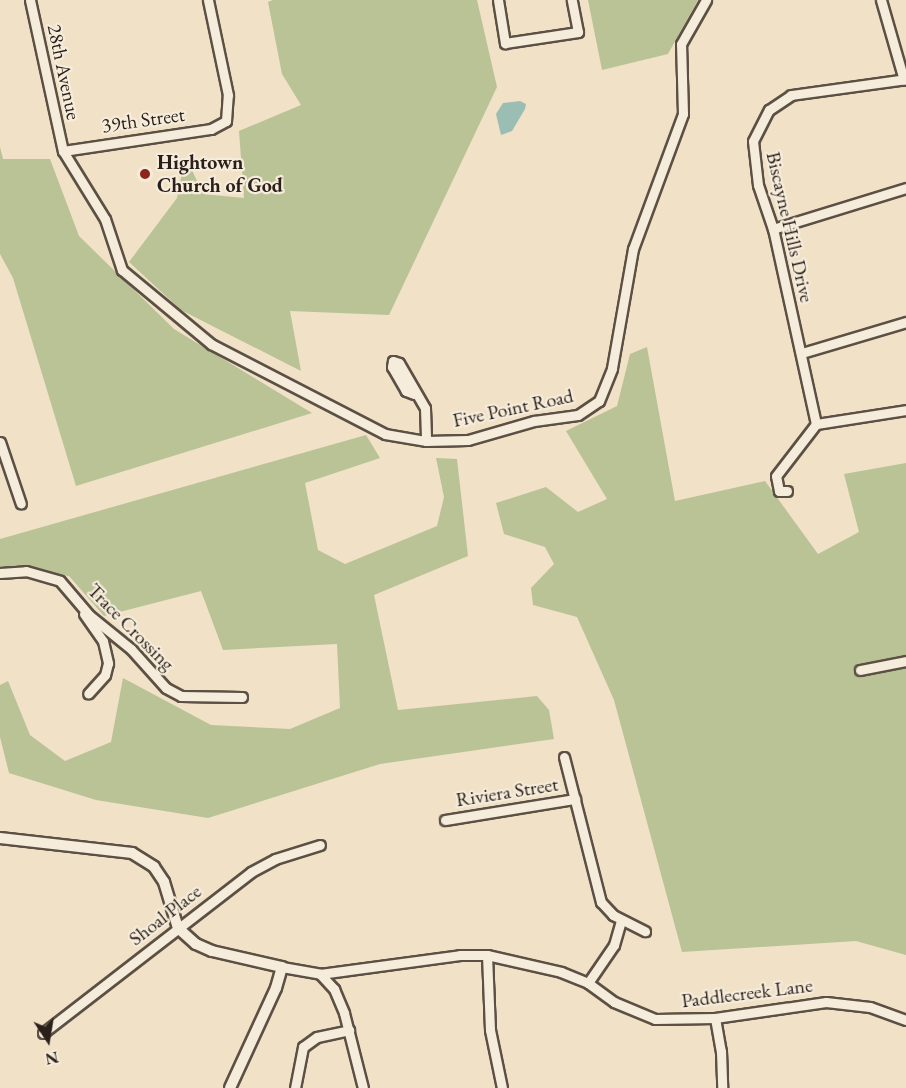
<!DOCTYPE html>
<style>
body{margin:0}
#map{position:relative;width:906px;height:1088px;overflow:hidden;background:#f0e1c7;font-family:"EB Garamond",serif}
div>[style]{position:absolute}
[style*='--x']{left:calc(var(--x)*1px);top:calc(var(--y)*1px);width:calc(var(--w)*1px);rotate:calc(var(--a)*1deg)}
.green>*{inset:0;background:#b9c396}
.water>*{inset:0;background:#9abeb3}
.roads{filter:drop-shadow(2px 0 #5c5044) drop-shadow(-2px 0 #5c5044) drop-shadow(0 2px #5c5044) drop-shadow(0 -2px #5c5044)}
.minor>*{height:9px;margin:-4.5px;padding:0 4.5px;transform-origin:4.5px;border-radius:4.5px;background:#f5ecdb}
.tertiary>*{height:10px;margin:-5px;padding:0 5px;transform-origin:5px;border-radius:5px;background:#f5ecdb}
.dots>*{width:16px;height:16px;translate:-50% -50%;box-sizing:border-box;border:3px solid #f5ecdb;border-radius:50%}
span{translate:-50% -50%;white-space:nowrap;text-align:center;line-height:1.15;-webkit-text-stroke:4.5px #f5ecdb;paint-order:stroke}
.street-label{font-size:20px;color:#2b1f19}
.poi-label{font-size:20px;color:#2b1f19;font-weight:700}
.left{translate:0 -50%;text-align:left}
.north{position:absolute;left:18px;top:1010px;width:60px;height:60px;-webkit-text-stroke:4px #f5ecdb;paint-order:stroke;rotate:168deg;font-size:16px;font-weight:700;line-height:24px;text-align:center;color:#2b1f19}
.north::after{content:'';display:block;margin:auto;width:21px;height:27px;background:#2b1f19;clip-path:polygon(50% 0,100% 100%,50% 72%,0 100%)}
</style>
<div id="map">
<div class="green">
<i style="clip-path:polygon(273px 0,477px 0,497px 87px,389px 315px,290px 311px,301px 371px,181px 310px,129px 262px,177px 198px,183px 168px,191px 168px,203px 194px,244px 198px,239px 131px,301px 105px,282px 74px,268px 2px)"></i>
<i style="clip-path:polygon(588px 0,698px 0,668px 54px,602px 70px)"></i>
<i style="clip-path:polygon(0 147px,3px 159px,50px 159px,79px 236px,174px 329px,312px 413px,76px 486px,13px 278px,0 254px)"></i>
<i style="clip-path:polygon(647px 347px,675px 501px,765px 481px,818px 554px,859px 532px,844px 474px,906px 463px,906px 955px,856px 941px,682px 952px,614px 700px,577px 617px,533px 605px,531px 588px,554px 564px,545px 547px,504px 534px,496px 503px,546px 487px,578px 512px,607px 499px,566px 431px,617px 406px,630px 354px)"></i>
<i style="clip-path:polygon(366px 435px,380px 458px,305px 483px,318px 550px,345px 564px,437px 526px,444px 497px,436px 458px,457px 459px,468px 556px,374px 595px,398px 710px,537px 696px,549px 710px,554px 739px,380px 764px,208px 818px,96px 800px,9px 773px,0 737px,0 685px,8px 681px,30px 735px,65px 761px,111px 742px,123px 678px,211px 725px,290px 729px,340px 708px,337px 644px,223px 650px,201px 591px,104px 616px,69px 576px,0 568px,0 539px)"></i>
</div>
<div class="water">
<i style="clip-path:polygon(520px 101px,526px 104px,525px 109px,512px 131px,501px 135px,496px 114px,503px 103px)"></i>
</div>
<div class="roads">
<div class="minor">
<i style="--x:30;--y:0;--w:155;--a:77.7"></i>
<i style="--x:63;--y:151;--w:80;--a:58.3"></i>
<i style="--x:105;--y:219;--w:54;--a:71.6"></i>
<i style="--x:122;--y:270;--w:116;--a:39.7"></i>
<i style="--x:211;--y:344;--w:196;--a:27.3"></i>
<i style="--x:385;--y:434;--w:42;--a:9.7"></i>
<i style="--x:426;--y:441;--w:42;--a:-1.4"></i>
<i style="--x:468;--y:440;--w:69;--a:-16.1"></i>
<i style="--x:534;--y:421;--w:44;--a:-7.8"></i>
<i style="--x:578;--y:415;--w:25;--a:-34"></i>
<i style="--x:599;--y:401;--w:35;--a:-68"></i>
<i style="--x:612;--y:368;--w:121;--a:-80"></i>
<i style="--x:633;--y:249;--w:144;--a:-69.7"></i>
<i style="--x:683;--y:114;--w:70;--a:-91.6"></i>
<i style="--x:681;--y:44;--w:51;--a:-60.4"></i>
<i style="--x:498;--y:0;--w:44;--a:80.8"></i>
<i style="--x:505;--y:43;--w:74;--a:-8.6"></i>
<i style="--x:578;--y:32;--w:33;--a:-101"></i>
<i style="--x:881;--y:0;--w:83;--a:74"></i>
<i style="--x:63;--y:151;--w:150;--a:-8.5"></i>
<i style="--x:211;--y:129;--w:17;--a:-28"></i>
<i style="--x:226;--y:121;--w:26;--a:-86"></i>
<i style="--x:228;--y:95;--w:97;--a:-101.9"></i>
<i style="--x:773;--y:229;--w:139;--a:-17.1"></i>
<i style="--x:802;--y:353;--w:109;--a:-16.6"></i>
<i style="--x:414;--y:394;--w:9;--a:-159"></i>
<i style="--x:406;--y:391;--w:28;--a:-120"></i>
<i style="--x:392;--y:367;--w:6;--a:-81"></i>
<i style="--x:393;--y:361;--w:6;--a:18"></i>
<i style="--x:399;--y:363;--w:52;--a:60"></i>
<i style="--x:425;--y:408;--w:33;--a:88"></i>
<i style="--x:816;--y:424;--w:200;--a:-102.4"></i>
<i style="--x:773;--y:229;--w:46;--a:-108.8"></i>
<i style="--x:758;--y:185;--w:44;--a:-96.5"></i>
<i style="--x:753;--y:141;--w:35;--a:-63"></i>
<i style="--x:769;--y:110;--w:27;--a:-34"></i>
<i style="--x:791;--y:95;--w:116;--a:-7.9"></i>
<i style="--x:0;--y:442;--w:65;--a:71.3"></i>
<i style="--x:787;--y:491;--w:8;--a:180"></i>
<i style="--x:779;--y:491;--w:15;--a:-101"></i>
<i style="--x:776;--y:476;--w:66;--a:-52.4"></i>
<i style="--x:816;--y:424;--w:91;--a:-8.8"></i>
<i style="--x:0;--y:573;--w:26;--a:-4"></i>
<i style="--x:26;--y:571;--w:35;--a:16"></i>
<i style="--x:60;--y:581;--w:45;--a:49.5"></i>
<i style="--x:89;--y:615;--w:54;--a:39"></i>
<i style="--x:131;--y:649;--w:52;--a:48.1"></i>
<i style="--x:166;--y:688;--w:17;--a:28"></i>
<i style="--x:181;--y:696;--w:61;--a:0.9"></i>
<i style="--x:84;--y:614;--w:33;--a:55"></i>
<i style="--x:103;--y:641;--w:23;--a:77"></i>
<i style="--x:108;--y:663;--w:12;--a:104"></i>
<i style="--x:105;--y:675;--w:25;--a:132"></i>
<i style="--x:860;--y:670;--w:47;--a:-11.1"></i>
<i style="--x:564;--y:757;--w:150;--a:75.7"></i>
<i style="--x:601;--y:902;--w:18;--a:47"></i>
<i style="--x:613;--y:915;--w:36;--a:27"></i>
<i style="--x:445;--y:820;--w:132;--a:-9.2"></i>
<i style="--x:487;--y:955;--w:75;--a:87.7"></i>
<i style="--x:490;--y:1030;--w:59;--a:78.3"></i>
<i style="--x:282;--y:967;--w:39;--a:10"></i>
<i style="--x:320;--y:974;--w:141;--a:-7.7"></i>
<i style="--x:460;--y:955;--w:27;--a:0"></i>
<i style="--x:487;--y:955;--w:76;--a:12.9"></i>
<i style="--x:561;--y:972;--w:29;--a:22"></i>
<i style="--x:588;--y:983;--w:32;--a:36"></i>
<i style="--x:614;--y:1002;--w:44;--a:22.5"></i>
<i style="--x:655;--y:1019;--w:60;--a:-1"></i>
<i style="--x:715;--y:1018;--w:112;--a:-8.2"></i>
<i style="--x:826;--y:1002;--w:44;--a:6.5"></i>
<i style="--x:870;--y:1007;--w:38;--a:20"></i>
<i style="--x:320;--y:974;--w:21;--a:47"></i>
<i style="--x:334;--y:989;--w:26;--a:67"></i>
<i style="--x:344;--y:1013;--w:77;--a:75.8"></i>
<i style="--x:588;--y:983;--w:46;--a:-55.6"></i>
<i style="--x:614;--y:945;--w:26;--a:-74"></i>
<i style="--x:715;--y:1018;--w:34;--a:80"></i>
<i style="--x:721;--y:1051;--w:37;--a:88"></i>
<i style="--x:43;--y:1033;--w:263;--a:-37.7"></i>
<i style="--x:251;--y:872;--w:27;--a:-28"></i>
<i style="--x:275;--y:859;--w:47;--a:-17.3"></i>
<i style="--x:295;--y:1088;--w:42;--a:-79"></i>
<i style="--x:303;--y:1047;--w:17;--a:-36"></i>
<i style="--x:317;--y:1037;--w:33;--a:-12"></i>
</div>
<div class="tertiary">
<i style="--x:0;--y:838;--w:133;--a:6.5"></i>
<i style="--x:132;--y:853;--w:26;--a:32"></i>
<i style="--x:154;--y:867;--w:18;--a:56"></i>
<i style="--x:164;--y:882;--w:48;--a:73.1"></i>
<i style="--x:178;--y:928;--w:24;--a:42"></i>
<i style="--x:196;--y:944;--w:17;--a:24"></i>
<i style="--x:212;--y:951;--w:72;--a:12.9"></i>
<i style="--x:282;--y:967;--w:22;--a:106"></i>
<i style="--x:276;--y:988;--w:110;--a:114.7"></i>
</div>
</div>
<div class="dots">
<i style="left:145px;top:174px;background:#8f2418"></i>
</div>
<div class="street-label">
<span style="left:64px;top:72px;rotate:78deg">28th Avenue</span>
<span style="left:143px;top:120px;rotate:-8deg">39th Street</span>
<span style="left:790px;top:227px;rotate:77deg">Biscayne Hills Drive</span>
<span style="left:513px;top:408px;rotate:-12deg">Five Point Road</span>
<span style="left:131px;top:627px;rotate:45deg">Trace Crossing</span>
<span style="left:507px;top:792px;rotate:-9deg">Riviera Street</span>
<span style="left:165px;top:915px;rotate:-38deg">Shoal Place</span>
<span style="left:747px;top:993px;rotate:-7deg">Paddlecreek Lane</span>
</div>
<div class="poi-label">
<span class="left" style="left:157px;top:174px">Hightown<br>Church of God</span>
</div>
<div class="north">N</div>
</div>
